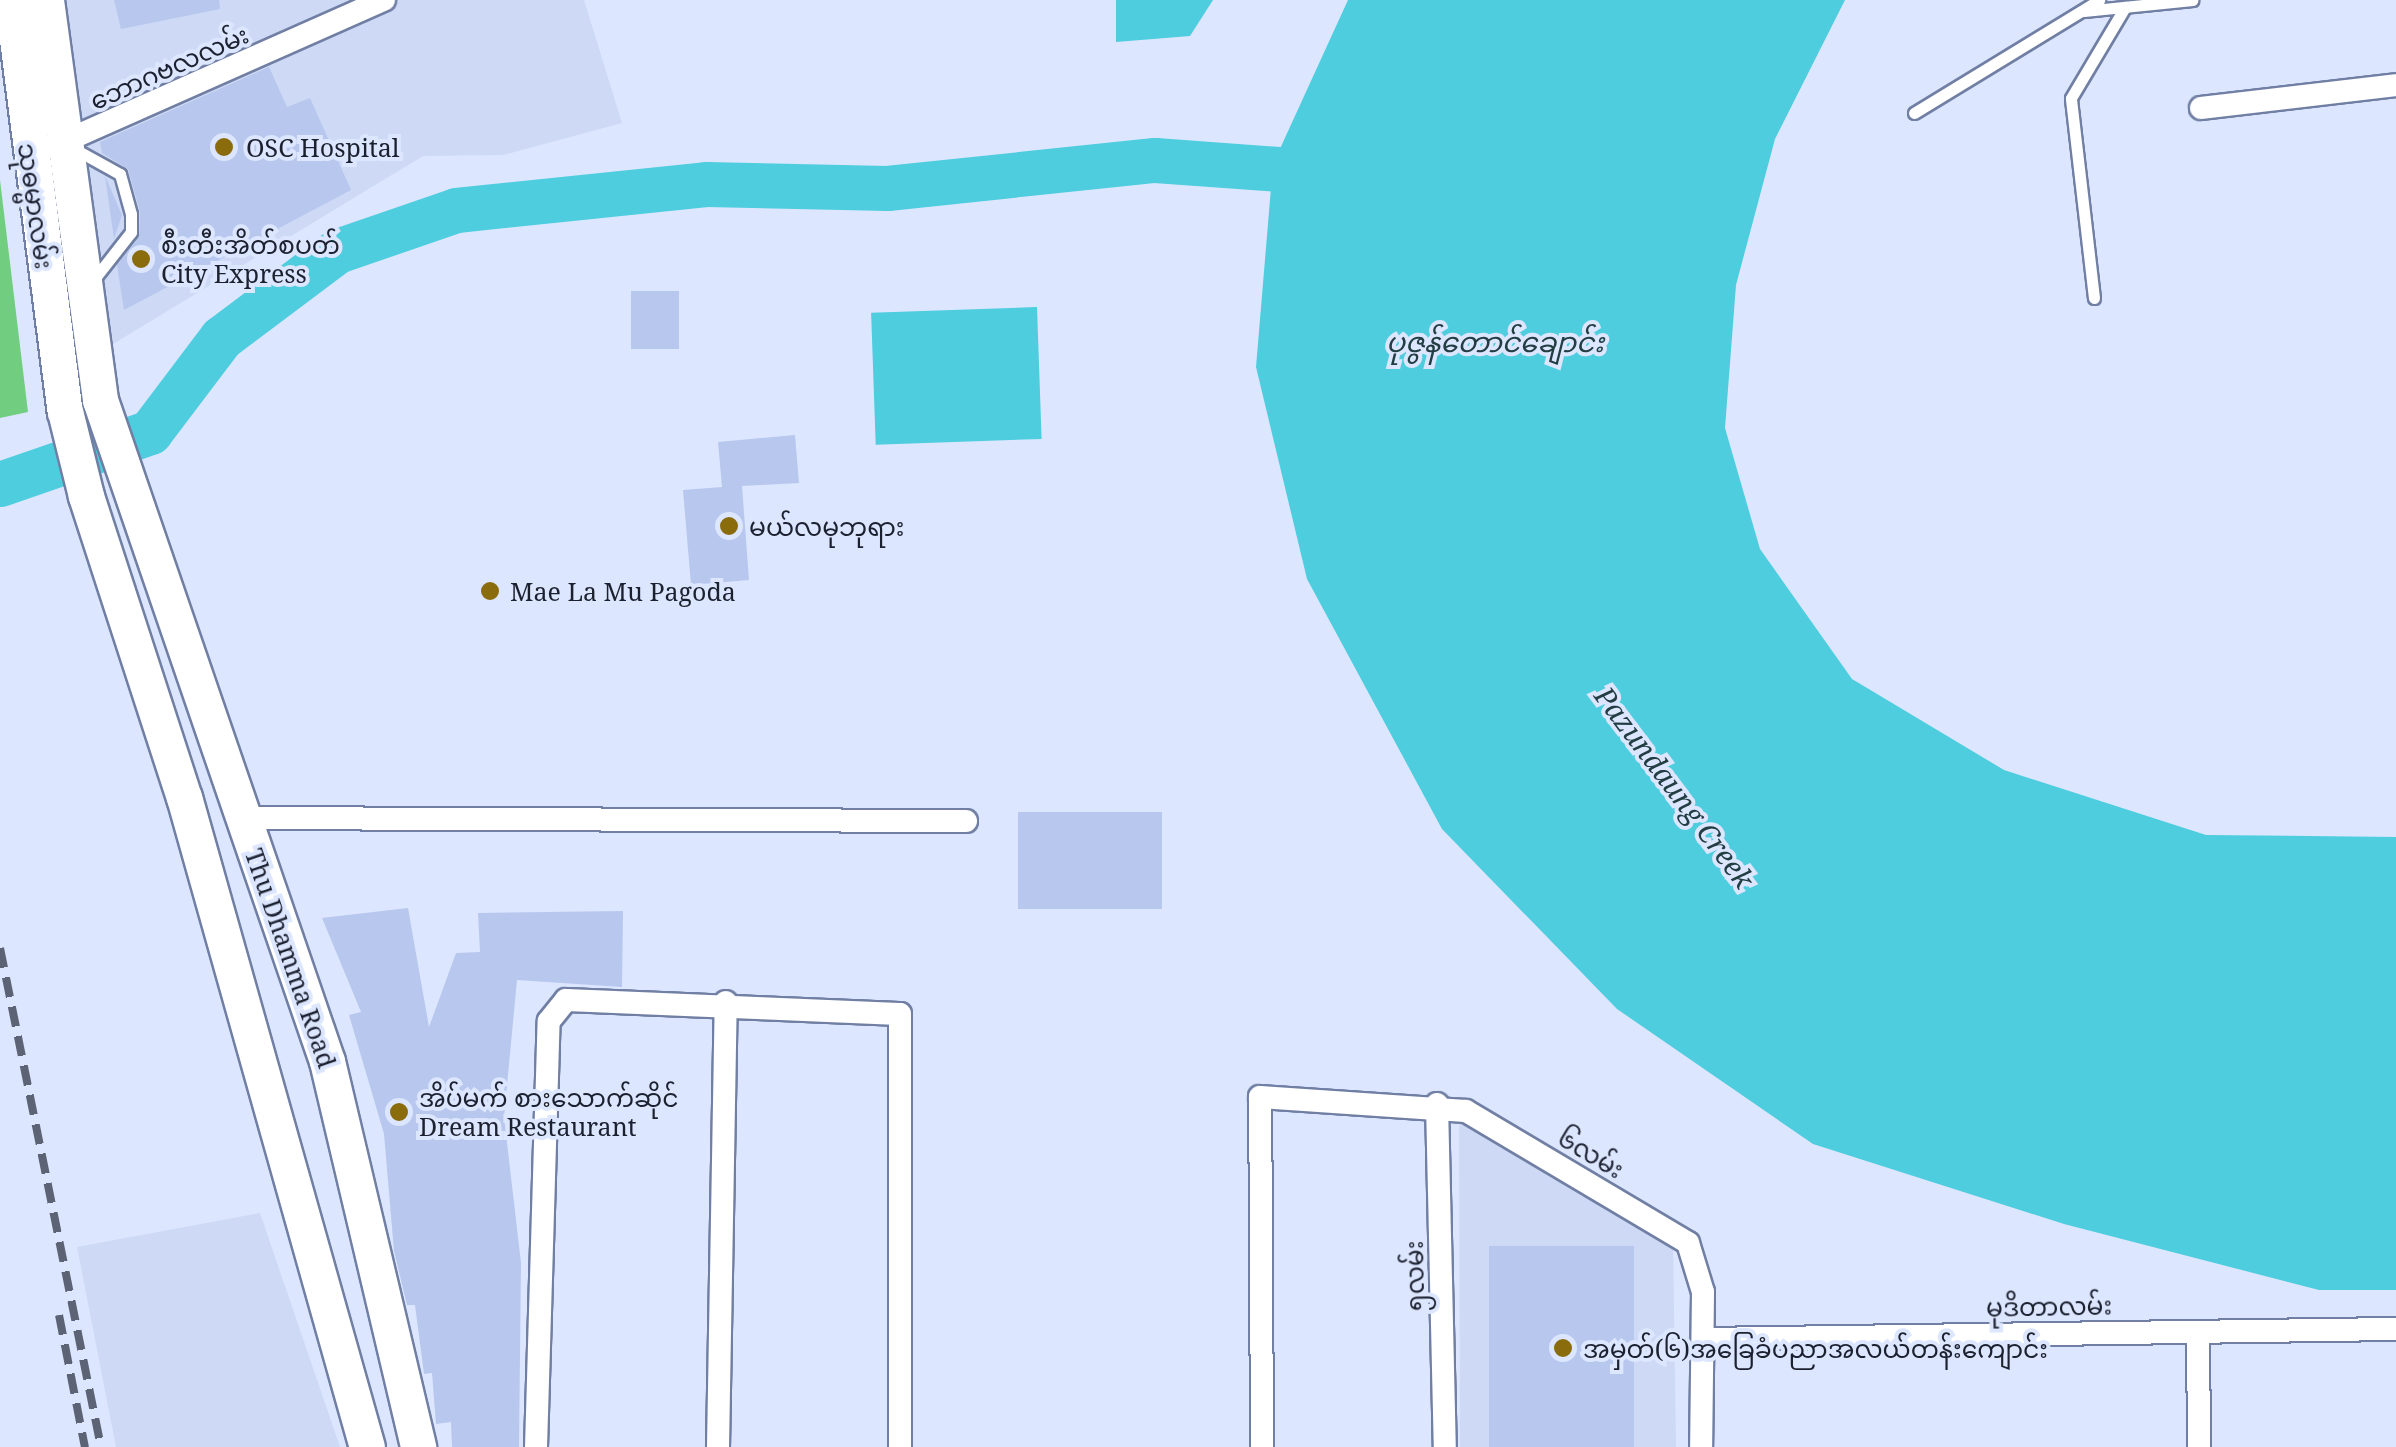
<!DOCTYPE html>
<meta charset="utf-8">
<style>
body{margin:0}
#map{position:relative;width:2396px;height:1447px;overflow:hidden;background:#dce6fe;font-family:"Noto Serif","Noto Sans Myanmar",serif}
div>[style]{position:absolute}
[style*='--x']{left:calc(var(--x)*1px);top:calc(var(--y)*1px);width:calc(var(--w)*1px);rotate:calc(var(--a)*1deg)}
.built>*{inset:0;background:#cdd9f5}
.forest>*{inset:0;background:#71cd80}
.water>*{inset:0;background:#4ecddf;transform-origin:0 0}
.river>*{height:45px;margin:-22.5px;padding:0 22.5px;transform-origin:22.5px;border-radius:22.5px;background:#4ecddf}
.building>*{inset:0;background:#b8c7ee;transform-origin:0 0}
.roads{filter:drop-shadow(2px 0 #707fa3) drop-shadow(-2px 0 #707fa3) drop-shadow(0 2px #707fa3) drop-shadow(0 -2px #707fa3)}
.service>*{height:11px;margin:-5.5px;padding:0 5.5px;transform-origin:5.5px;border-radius:5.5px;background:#fff}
.minor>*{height:22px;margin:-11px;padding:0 11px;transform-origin:11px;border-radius:11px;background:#fff}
.primary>*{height:35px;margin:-17.5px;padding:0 17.5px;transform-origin:17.5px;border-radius:17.5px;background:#fff}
.rail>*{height:8px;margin-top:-4px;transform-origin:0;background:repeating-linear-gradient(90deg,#5c6375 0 20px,transparent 0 30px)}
.dots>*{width:28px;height:28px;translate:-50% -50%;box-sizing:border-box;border:5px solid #dce6fe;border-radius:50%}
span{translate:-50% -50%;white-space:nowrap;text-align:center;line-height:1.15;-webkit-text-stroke:8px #dce6fe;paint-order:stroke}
.street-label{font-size:25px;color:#1c2130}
.poi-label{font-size:25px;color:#1c2130}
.left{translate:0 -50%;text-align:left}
.water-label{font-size:28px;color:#223e42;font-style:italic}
</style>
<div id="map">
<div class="built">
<i style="clip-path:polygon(64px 0,584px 0,622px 123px,503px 155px,423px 156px,113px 344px)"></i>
<i style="clip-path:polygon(1459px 1118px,1673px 1241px,1676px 1447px,1460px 1447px)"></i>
<i style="clip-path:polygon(260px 1213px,340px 1447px,116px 1447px,77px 1247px)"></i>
</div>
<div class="forest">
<i style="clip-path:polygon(0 180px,28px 412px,0 418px)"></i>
</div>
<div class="water">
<i style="clip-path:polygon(1116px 0,1213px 0,1190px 36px,1116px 42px)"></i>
<i style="clip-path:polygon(1348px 0,1845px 0,1775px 139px,1736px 285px,1725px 428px,1760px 549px,1852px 679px,2004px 770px,2206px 835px,2396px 837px,2396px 1290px,2319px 1290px,2064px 1224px,1813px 1144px,1617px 1009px,1442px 829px,1307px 579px,1256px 367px,1273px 164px)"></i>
<i style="left:1037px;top:307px;width:132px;height:166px;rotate:88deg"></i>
</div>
<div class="river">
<i style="--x:0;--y:484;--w:159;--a:-19.1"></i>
<i style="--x:150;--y:432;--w:118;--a:-52.9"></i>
<i style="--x:221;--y:338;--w:145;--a:-36.9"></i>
<i style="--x:337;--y:251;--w:126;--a:-19"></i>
<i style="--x:456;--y:210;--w:251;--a:-5.9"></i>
<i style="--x:706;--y:184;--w:181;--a:1.3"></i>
<i style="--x:887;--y:188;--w:269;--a:-6"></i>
<i style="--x:1155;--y:160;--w:177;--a:4.2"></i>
</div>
<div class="building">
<i style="clip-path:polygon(114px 0,219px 0,220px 9px,121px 29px)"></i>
<i style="clip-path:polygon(269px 67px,287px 107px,310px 98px,351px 190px,124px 310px,117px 265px,139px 237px,140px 212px,128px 169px,102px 153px,100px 142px)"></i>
<i style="clip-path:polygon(105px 176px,122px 215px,114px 239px)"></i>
<i style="left:679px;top:291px;width:58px;height:48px;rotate:90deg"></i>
<i style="clip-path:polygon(795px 435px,799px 483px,742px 486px,749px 580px,691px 585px,683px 490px,722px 487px,718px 442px)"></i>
<i style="left:1018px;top:812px;width:144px;height:97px"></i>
<i style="clip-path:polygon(408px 908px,429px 1027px,456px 953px,480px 952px,478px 913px,623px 911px,622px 987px,517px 980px,504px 1117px,521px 1263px,519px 1447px,452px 1447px,451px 1422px,436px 1424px,432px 1373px,424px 1374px,415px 1305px,407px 1305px,394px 1251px,384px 1134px,349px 1015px,361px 1012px,322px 918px)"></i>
<i style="left:1489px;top:1246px;width:145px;height:201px"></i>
</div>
<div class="roads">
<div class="service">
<i style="--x:2084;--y:11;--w:109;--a:-5.8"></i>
<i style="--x:1914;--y:113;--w:217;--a:-31.4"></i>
<i style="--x:71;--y:147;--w:56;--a:28.9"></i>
<i style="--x:120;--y:174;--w:41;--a:74.6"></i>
<i style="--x:131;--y:214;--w:18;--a:90"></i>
<i style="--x:131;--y:232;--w:65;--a:128.1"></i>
<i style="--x:2094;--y:298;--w:201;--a:-96.6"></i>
<i style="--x:2071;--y:98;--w:106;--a:-59.3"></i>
</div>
<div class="minor">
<i style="--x:2201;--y:108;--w:196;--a:-6.7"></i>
<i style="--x:54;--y:146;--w:361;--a:-23.9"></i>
<i style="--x:243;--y:818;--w:723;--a:0.24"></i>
<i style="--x:1437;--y:1104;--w:343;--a:88.7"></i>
<i style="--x:2198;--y:1332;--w:115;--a:89.5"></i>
<i style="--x:1703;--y:1339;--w:693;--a:-0.83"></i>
<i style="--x:536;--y:1447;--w:426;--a:-88.3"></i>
<i style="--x:549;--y:1021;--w:27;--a:-51"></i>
<i style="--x:566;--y:1000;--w:334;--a:2.4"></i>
<i style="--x:900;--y:1014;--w:433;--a:90"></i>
<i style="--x:718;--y:1447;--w:445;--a:-89"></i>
<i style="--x:1262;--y:1447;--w:350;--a:-90.3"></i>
<i style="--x:1260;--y:1097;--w:206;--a:3.9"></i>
<i style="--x:1466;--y:1111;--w:258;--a:30.7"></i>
<i style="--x:1688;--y:1243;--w:51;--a:73"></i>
<i style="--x:1703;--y:1292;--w:155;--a:90.7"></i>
</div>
<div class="primary">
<i style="--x:12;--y:0;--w:414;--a:82.7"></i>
<i style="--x:65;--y:411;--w:88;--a:76.1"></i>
<i style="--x:86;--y:496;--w:317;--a:72"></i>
<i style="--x:184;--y:797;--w:675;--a:74.28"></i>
<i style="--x:46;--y:0;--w:404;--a:82.3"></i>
<i style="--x:100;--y:400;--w:699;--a:71.05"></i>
<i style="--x:327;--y:1061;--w:397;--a:76.7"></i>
</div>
</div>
<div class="rail">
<i style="--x:0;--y:948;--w:509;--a:78.56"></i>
<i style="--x:59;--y:1315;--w:135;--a:78.9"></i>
</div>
<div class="dots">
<i style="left:224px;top:147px;background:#8b6c0c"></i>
<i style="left:141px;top:259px;background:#8b6c0c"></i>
<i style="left:729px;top:526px;background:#8b6c0c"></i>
<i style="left:490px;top:591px;background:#8b6c0c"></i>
<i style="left:399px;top:1112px;background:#8b6c0c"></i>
<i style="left:1563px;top:1348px;background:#8b6c0c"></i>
</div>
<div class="street-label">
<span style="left:169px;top:67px;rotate:-24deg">ဘောဂဗလလမ်း</span>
<span style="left:36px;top:206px;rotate:82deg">သုဓမ္မာလမ်း</span>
<span style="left:291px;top:958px;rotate:71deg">Thu Dhamma Road</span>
<span style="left:1591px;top:1153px;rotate:31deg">၆လမ်း</span>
<span style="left:1414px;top:1276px;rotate:-91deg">၅လမ်း</span>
<span style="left:2049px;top:1306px;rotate:-1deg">မုဒိတာလမ်း</span>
</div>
<div class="poi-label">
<span class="left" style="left:246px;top:147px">OSC Hospital</span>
<span class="left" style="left:161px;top:259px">စီးတီးအိတ်စပတ်<br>City Express</span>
<span class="left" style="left:749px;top:526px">မယ်လမုဘုရား</span>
<span class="left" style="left:510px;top:591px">Mae La Mu Pagoda</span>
<span class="left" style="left:419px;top:1112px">အိပ်မက် စားသောက်ဆိုင်<br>Dream Restaurant</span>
<span class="left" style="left:1583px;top:1348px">အမှတ်(၆)အခြေခံပညာအလယ်တန်းကျောင်း</span>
</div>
<div class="water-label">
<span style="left:1495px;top:341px">ပုဇွန်တောင်ချောင်း</span>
<span style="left:1675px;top:787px;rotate:53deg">Pazundaung Creek</span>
</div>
</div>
